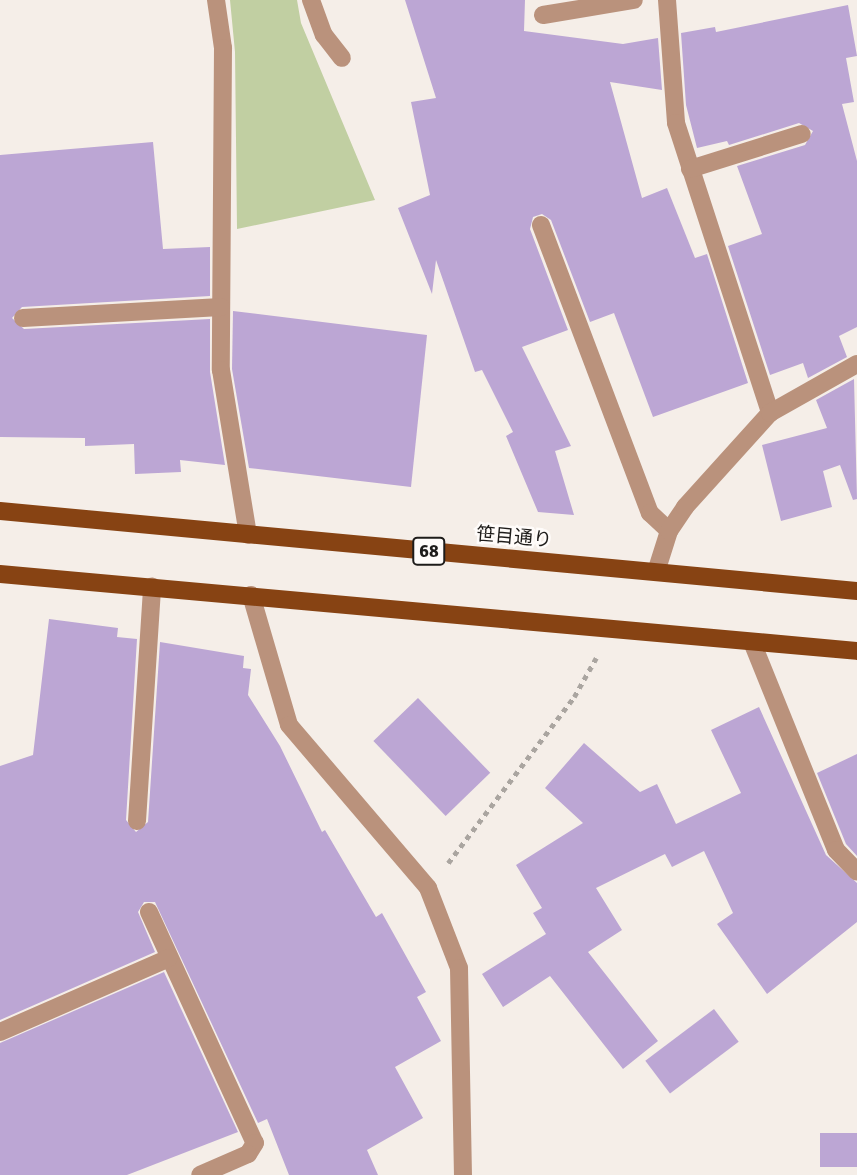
<!DOCTYPE html>
<meta charset="utf-8">
<style>
body{margin:0}
#map{position:relative;width:857px;height:1175px;overflow:hidden;background:#f5eee8;font-family:Signika,"Noto Sans JP",sans-serif}
div>[style]{position:absolute}
[style*='--x']{left:calc(var(--x)*1px);top:calc(var(--y)*1px);width:calc(var(--w)*1px);rotate:calc(var(--a)*1deg)}
.green>*{inset:0;background:#c1cfa2}
.building>*{inset:0;background:#bca6d4;transform-origin:0 0}
.path>*{height:4.5px;margin-top:-2.25px;transform-origin:0;background:repeating-linear-gradient(90deg,#aaa5a0 0 5px,transparent 0 10px)}
.minor>*{height:18px;margin:-9px;padding:0 9px;transform-origin:9px;border-radius:9px;background:#ba927c}
.major>*{height:18px;margin:-9px;padding:0 9px;transform-origin:9px;border-radius:9px;background:#874313}
span{translate:-50% -50%;white-space:nowrap;text-align:center;line-height:1.15;-webkit-text-stroke:5px #fffcfa;paint-order:stroke}
.shield-label span{padding:2px 5px;background:#fffcfa;border:2px solid;border-radius:5px;-webkit-text-stroke-width:0}
.shield-label{font-size:18px;color:#1e1c1a;font-weight:700}
.street-label{font-size:19px;color:#1e1c1a}
</style>
<div id="map">
<div class="green">
<i style="clip-path:polygon(230px 0,297px 0,301px 23px,375px 200px,237px 229px,235px 52px)"></i>
</div>
<div class="building">
<i style="clip-path:polygon(405px 0,525px 0,524px 31px,623px 44px,658px 38px,662px 90px,610px 82px,642px 198px,667px 188px,695px 258px,707px 254px,748px 383px,653px 417px,614px 313px,590px 322px,551px 220px,542px 214px,533px 217px,530px 229px,568px 330px,522px 347px,571px 446px,555px 451px,574px 515px,538px 512px,506px 436px,513px 432px,482px 370px,475px 372px,436px 260px,432px 294px,398px 208px,430px 195px,411px 102px,436px 98px)"></i>
<i style="clip-path:polygon(848px 5px,857px 56px,846px 58px,854px 102px,842px 104px,857px 161px,857px 327px,839px 336px,847px 357px,808px 378px,803px 363px,770px 375px,728px 246px,762px 234px,737px 166px,805px 145px,813px 131px,799px 123px,729px 145px,727px 141px,697px 148px,686px 105px,681px 33px,715px 27px,716px 32px)"></i>
<i style="clip-path:polygon(153px 142px,163px 249px,210px 247px,210px 296px,22px 307px,12px 318px,24px 329px,210px 319px,210px 372px,225px 465px,180px 460px,181px 472px,135px 474px,134px 444px,85px 446px,85px 438px,0 437px,0 155px)"></i>
<i style="clip-path:polygon(233px 311px,427px 335px,411px 487px,249px 468px,232px 369px)"></i>
<i style="clip-path:polygon(854px 379px,857px 499px,853px 500px,840px 465px,823px 471px,832px 507px,781px 521px,762px 445px,827px 428px,816px 400px)"></i>
<i style="clip-path:polygon(49px 619px,118px 628px,117px 637px,137px 639px,126px 820px,136px 832px,148px 822px,160px 642px,244px 656px,243px 668px,251px 669px,248px 695px,280px 746px,322px 832px,325px 830px,376px 917px,382px 913px,426px 992px,417px 997px,441px 1041px,395px 1067px,423px 1118px,367px 1150px,378px 1175px,289px 1175px,267px 1119px,258px 1123px,155px 902px,144px 902px,138px 912px,155px 952px,0 1020px,0 766px,33px 755px)"></i>
<i style="left:418px;top:698px;width:104px;height:62px;rotate:46deg"></i>
<i style="clip-path:polygon(759px 707px,826px 855px,857px 883px,857px 922px,767px 994px,717px 924px,733px 913px,704px 851px,672px 867px,665px 854px,596px 888px,622px 930px,588px 952px,658px 1041px,623px 1069px,550px 976px,503px 1007px,482px 974px,546px 934px,533px 913px,542px 908px,516px 865px,583px 823px,545px 788px,584px 743px,640px 792px,657px 784px,676px 824px,741px 793px,711px 730px)"></i>
<i style="clip-path:polygon(857px 754px,857px 856px,846px 844px,817px 773px)"></i>
<i style="clip-path:polygon(164px 972px,238px 1132px,127px 1175px,0 1175px,0 1043px)"></i>
<i style="left:714px;top:1009px;width:41px;height:86px;rotate:53deg"></i>
<i style="left:857px;top:1133px;width:34px;height:37px;rotate:90deg"></i>
</div>
<div class="path">
<i style="--x:448;--y:863;--w:208;--a:-52.8"></i>
<i style="--x:574;--y:697;--w:45;--a:-60.6"></i>
</div>
<div class="minor">
<i style="--x:216;--y:0;--w:49;--a:81.7"></i>
<i style="--x:223;--y:48;--w:322;--a:90.4"></i>
<i style="--x:221;--y:370;--w:167;--a:80.7"></i>
<i style="--x:311;--y:0;--w:37;--a:70"></i>
<i style="--x:324;--y:35;--w:29;--a:52"></i>
<i style="--x:667;--y:0;--w:123;--a:85.8"></i>
<i style="--x:676;--y:123;--w:305;--a:72"></i>
<i style="--x:543;--y:15;--w:92;--a:-9.4"></i>
<i style="--x:690;--y:169;--w:117;--a:-17.4"></i>
<i style="--x:541;--y:225;--w:308;--a:69.3"></i>
<i style="--x:650;--y:513;--w:26;--a:43"></i>
<i style="--x:23;--y:318;--w:198;--a:-3.2"></i>
<i style="--x:656;--y:572;--w:43;--a:-72.4"></i>
<i style="--x:669;--y:531;--w:29;--a:-56"></i>
<i style="--x:685;--y:507;--w:127;--a:-47.9"></i>
<i style="--x:770;--y:413;--w:100;--a:-29.4"></i>
<i style="--x:251;--y:595;--w:135;--a:73.7"></i>
<i style="--x:289;--y:725;--w:214;--a:49.5"></i>
<i style="--x:428;--y:888;--w:86;--a:68.8"></i>
<i style="--x:459;--y:968;--w:207;--a:88.9"></i>
<i style="--x:752;--y:642;--w:224;--a:68"></i>
<i style="--x:836;--y:850;--w:30;--a:46"></i>
<i style="--x:137;--y:821;--w:235;--a:-86.3"></i>
<i style="--x:149;--y:912;--w:254;--a:65.4"></i>
<i style="--x:255;--y:1143;--w:13;--a:122"></i>
<i style="--x:248;--y:1154;--w:52;--a:156.4"></i>
<i style="--x:0;--y:1032;--w:184;--a:-23.6"></i>
</div>
<div class="major">
<i style="--x:0;--y:511;--w:861;--a:5.33"></i>
<i style="--x:0;--y:574;--w:860;--a:5.13"></i>
</div>
<div class="shield-label">
<span style="left:429px;top:551px">68</span>
</div>
<div class="street-label">
<span style="left:514px;top:538px;rotate:5deg">笹目通り</span>
</div>
</div>
